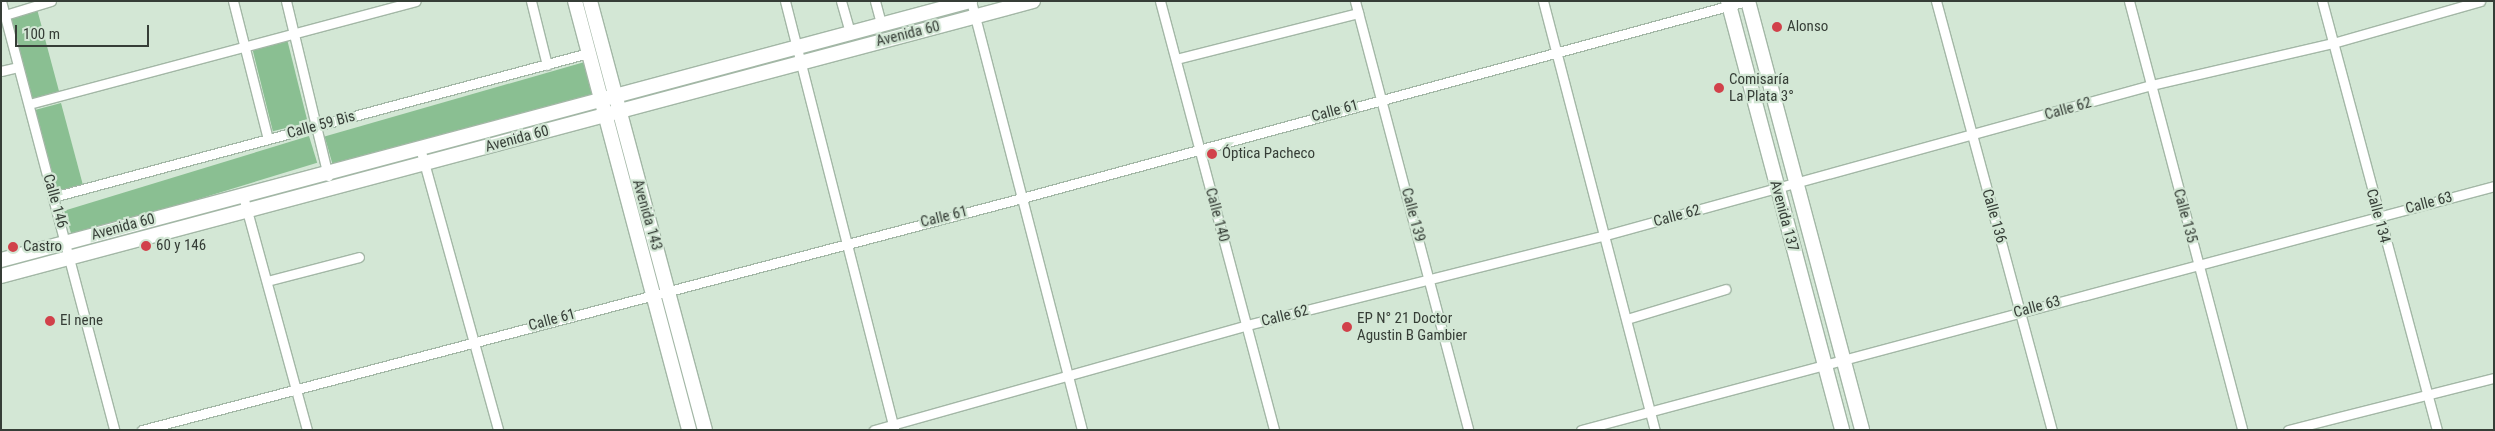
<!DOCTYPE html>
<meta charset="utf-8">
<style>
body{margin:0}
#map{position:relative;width:2495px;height:431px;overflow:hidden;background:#d3e7d5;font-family:"Roboto Condensed",sans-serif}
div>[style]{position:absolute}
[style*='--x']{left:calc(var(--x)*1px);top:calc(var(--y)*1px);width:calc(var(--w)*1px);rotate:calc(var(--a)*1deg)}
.green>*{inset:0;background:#8abf92;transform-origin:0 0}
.roads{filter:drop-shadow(1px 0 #a3b7a6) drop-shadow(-1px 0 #a3b7a6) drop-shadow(0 1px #a3b7a6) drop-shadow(0 -1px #a3b7a6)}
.minor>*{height:9px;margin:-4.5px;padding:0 4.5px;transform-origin:4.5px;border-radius:4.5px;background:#fff}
.secondary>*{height:14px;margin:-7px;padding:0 7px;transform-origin:7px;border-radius:7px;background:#fff}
.dots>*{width:14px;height:14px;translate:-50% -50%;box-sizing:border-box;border:2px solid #d3e7d5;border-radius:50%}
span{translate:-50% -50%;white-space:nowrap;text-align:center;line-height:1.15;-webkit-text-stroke:4.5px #d3e7d5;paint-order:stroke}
.poi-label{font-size:15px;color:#363e37}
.left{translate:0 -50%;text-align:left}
.street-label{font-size:15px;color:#363e37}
.frame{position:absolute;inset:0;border:2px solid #363e37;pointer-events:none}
.scale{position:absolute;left:15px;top:25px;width:134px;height:22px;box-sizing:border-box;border:2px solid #363e37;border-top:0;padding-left:6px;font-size:15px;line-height:18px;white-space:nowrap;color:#363e37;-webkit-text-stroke:4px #d3e7d5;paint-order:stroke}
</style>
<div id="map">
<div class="green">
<i style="left:37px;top:9px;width:89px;height:28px;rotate:75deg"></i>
<i style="left:287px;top:39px;width:86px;height:36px;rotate:76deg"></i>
<i style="left:588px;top:61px;width:41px;height:274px;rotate:74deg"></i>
<i style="left:61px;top:103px;width:84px;height:28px;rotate:75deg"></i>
<i style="left:309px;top:136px;width:28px;height:256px;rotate:73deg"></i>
</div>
<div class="roads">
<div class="minor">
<i style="--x:1;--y:1;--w:444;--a:75.2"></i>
<i style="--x:233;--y:1;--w:142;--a:75.8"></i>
<i style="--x:286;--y:1;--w:180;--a:76.5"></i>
<i style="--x:531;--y:1;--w:66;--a:76"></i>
<i style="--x:785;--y:1;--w:443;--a:75.7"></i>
<i style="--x:841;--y:1;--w:33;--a:74"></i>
<i style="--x:875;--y:1;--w:24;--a:75"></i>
<i style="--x:971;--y:1;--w:443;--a:75.5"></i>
<i style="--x:1160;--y:1;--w:444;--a:75.1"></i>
<i style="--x:1355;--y:1;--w:444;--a:75.2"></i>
<i style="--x:1543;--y:1;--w:443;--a:75.4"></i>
<i style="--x:1936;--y:1;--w:444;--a:74.9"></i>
<i style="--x:2129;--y:1;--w:444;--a:75.2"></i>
<i style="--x:2322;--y:1;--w:444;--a:75"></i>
<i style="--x:5;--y:15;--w:48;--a:-16.9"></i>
<i style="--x:1176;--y:59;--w:188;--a:-14.2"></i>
<i style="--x:1;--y:71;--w:17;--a:-13"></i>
<i style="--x:29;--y:104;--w:400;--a:-14.9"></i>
<i style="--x:420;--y:148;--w:293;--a:74.5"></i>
<i style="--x:243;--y:196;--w:243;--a:74.7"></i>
<i style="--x:53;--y:197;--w:554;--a:-15.06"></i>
<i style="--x:267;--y:281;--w:95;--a:-14.6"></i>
<i style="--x:1627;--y:319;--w:103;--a:-16.9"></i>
<i style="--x:142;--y:430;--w:910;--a:-14.77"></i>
<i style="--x:1022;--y:198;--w:750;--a:-15.22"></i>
<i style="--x:874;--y:430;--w:387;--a:-15.7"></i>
<i style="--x:1247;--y:325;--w:370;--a:-14.1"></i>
<i style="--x:1606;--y:235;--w:565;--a:-15.39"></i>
<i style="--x:2151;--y:85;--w:187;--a:-13"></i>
<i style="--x:2333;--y:43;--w:153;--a:-15.9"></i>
<i style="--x:1581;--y:430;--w:945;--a:-14.96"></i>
<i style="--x:2288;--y:430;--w:212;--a:-14.2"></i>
</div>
<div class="secondary">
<i style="--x:575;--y:1;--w:444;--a:75.1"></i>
<i style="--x:590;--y:1;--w:444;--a:75"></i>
<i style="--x:1728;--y:1;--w:444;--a:75.1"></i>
<i style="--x:1748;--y:1;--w:444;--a:75.1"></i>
<i style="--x:1;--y:260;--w:1003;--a:-14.96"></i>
<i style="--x:1;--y:276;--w:1068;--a:-14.92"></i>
</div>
</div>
<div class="dots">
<i style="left:1777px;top:27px;background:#d1414a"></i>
<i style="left:1719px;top:88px;background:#d1414a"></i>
<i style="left:1212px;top:154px;background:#d1414a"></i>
<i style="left:146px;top:246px;background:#d1414a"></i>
<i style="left:13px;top:247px;background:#d1414a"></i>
<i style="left:50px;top:321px;background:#d1414a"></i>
<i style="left:1347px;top:327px;background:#d1414a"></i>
</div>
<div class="poi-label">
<span class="left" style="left:1787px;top:27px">Alonso</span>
<span class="left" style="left:1729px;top:88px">Comisaría<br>La Plata 3°</span>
<span class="left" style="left:1222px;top:154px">Óptica Pacheco</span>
<span class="left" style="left:156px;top:246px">60 y 146</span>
<span class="left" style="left:23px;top:247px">Castro</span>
<span class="left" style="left:1357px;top:327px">EP N° 21 Doctor<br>Agustin B Gambier</span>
<span class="left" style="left:60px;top:321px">El nene</span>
</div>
<div class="street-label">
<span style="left:908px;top:34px;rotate:-14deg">Avenida 60</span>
<span style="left:2068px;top:109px;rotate:-16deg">Calle 62</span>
<span style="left:1335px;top:111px;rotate:-15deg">Calle 61</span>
<span style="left:321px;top:125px;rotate:-15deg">Calle 59 Bis</span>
<span style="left:517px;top:139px;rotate:-15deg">Avenida 60</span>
<span style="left:55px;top:201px;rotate:74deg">Calle 146</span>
<span style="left:2429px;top:203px;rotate:-15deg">Calle 63</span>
<span style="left:647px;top:215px;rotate:74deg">Avenida 143</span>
<span style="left:1217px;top:215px;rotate:75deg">Calle 140</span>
<span style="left:1413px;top:215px;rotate:75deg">Calle 139</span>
<span style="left:1677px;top:216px;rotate:-15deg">Calle 62</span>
<span style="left:1784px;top:216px;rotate:75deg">Avenida 137</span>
<span style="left:1994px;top:216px;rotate:74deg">Calle 136</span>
<span style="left:2185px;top:216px;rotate:75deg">Calle 135</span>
<span style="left:2378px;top:216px;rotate:75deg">Calle 134</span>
<span style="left:944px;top:217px;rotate:-14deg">Calle 61</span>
<span style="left:123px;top:227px;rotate:-15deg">Avenida 60</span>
<span style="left:2037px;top:307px;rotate:-15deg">Calle 63</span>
<span style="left:1285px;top:316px;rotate:-14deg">Calle 62</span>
<span style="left:552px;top:320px;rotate:-15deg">Calle 61</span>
</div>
<div class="frame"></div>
<div class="scale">100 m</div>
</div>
